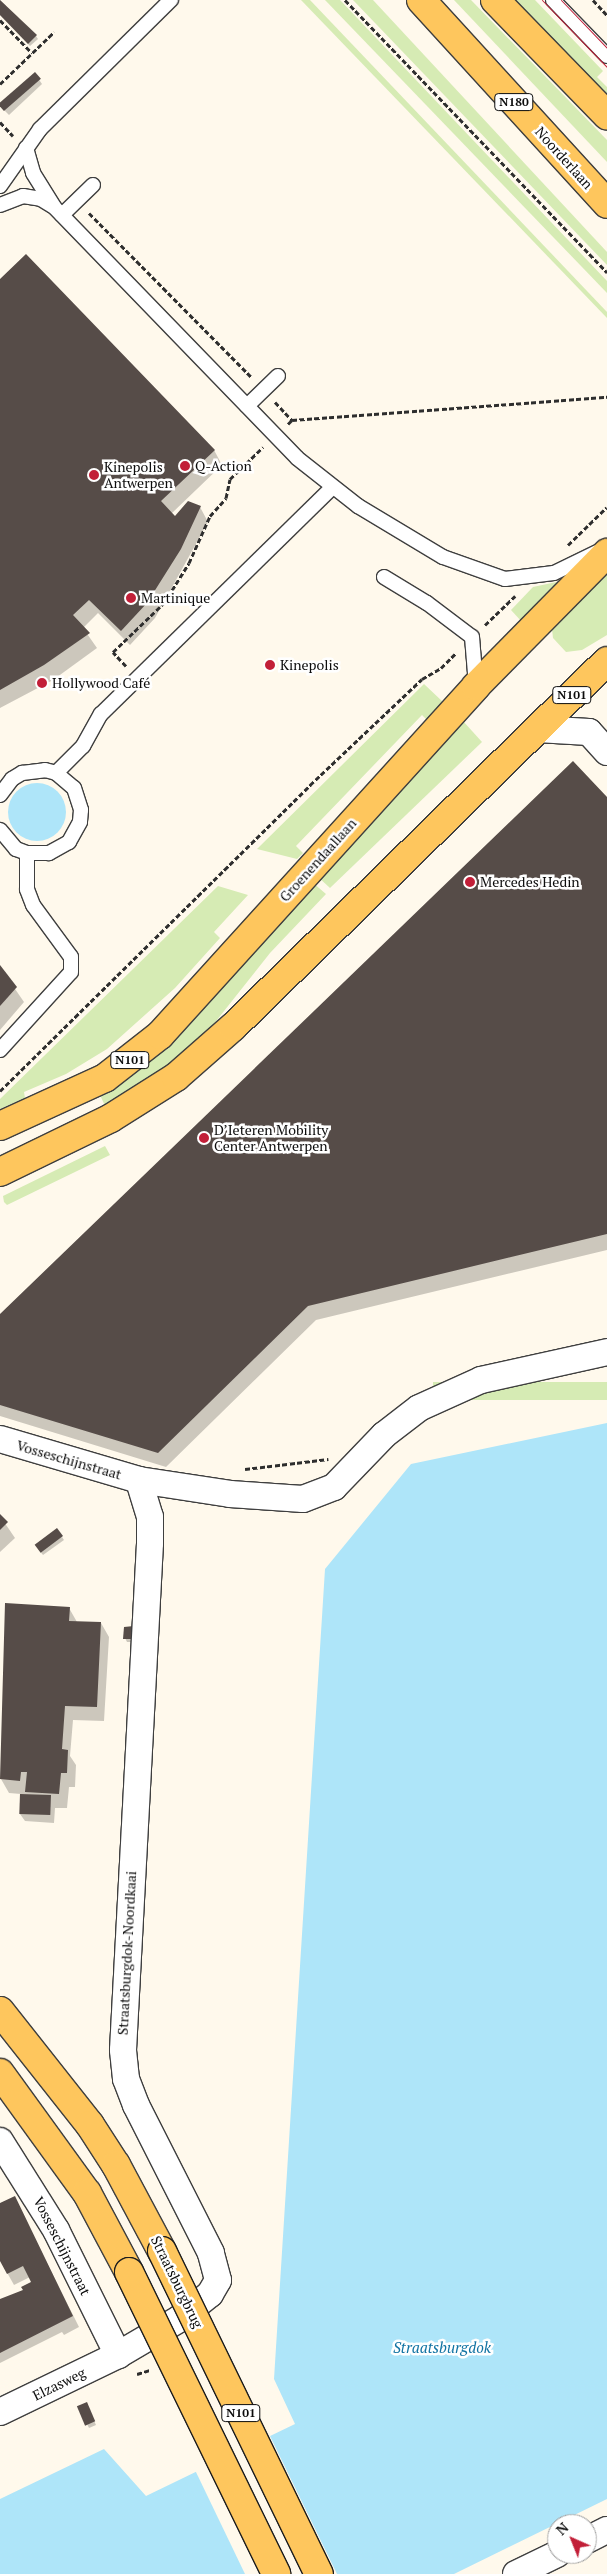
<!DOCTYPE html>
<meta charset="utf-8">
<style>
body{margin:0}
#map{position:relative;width:607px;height:2574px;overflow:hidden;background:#fff9ec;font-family:"PT Serif",serif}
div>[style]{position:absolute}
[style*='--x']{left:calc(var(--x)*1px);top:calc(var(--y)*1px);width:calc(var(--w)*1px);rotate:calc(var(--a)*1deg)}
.green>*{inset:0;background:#d6ebb4;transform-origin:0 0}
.water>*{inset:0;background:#aee5f9}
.round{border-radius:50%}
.pier>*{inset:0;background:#fff9ec}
.shadow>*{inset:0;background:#0003}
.building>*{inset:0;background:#564c48;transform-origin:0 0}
.path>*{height:3px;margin-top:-1.5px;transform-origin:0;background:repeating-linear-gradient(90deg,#2e2e2e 0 5px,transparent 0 7.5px)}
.roads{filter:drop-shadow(1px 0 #3f3f3f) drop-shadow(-1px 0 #3f3f3f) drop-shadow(0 1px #3f3f3f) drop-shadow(0 -1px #3f3f3f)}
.service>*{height:14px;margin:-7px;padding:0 7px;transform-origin:7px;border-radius:7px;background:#fff}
.minor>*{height:26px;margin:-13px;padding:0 13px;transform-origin:13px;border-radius:13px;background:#fff}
.primary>*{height:28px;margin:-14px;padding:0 14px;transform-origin:14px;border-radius:14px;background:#fec65d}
.tram>*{height:1px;margin:-0.5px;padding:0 0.5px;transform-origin:0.5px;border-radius:0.5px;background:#c21f38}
.bridges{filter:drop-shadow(1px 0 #1d1d1d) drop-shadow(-1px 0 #1d1d1d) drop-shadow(0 1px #1d1d1d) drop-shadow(0 -1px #1d1d1d)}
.primary-bridge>*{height:28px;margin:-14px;padding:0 14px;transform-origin:14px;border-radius:14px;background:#fec65d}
.dots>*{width:14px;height:14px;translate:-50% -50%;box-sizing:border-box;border:2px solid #fff;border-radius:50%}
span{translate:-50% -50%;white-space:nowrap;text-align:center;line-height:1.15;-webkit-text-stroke:5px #fff;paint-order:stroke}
.shield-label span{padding:1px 4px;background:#fff;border:1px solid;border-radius:4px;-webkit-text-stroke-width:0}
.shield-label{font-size:12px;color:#0c0c0c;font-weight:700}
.street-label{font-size:14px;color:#0c0c0c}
.poi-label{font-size:14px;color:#0c0c0c}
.left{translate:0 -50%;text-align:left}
.water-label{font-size:15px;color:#1173a3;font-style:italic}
.north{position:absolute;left:547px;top:2514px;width:50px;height:50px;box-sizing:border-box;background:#fff;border:1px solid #9e9e9e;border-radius:50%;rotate:316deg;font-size:14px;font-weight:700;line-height:20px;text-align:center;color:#0c0c0c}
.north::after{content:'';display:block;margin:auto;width:18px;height:22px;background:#c21f38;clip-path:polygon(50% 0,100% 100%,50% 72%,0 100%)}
</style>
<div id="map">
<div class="green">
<i style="clip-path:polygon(301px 0,310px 0,607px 312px,607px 318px)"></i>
<i style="clip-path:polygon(325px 0,340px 0,607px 281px,607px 293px)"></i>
<i style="clip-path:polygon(353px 0,373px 0,607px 252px,607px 265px)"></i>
<i style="clip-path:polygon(454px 0,471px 0,607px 140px,607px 162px)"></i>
<i style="clip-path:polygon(510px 0,535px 0,603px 71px,597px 77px,607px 87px,607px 100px)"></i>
<i style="clip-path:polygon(607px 572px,607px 635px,582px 650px,566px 652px,553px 638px,552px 629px)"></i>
<i style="clip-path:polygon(561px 581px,522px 622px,511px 610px,533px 587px)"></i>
<i style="clip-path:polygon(424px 684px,443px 702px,427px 720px,422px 715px,296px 846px,303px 853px,297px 859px,257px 849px)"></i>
<i style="clip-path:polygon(463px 721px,482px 742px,330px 888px,317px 876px)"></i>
<i style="clip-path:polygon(312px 882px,326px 894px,270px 953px,205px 1035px,162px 1073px,106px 1108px,100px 1095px,151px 1060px,192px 1022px)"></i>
<i style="clip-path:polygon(218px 886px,248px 895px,214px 932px,220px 938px,175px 988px,107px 1049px,66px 1074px,24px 1092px,25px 1098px,0 1109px,0 1099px)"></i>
<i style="clip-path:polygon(105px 1146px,110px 1155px,7px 1205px,4px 1202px,3px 1196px)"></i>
<i style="left:607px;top:1382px;width:18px;height:174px;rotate:90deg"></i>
</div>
<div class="water">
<i class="round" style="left:8px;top:783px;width:58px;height:58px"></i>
<i style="clip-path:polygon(607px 1423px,607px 2499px,454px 2574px,0 2574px,0 2499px,104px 2449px,146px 2496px,295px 2424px,274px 2379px,325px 1569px,411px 1464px)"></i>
</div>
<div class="pier">
<i style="clip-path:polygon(269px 2434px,337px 2574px,245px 2574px,195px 2470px)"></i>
</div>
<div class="shadow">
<i style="clip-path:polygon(0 0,36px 36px,38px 39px,30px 46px,0 15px)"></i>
<i style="clip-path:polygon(35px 74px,42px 84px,9px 115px,4px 110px)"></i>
<i style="clip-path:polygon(0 280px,214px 450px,222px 465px,171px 514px,175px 518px,200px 507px,208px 522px,155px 618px,130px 645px,98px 613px,83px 628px,97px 648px,53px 680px,0 708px)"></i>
<i style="clip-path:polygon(573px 763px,607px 798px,607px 1250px,316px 1320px,166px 1467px,0 1416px,0 1316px)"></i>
<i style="clip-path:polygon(0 967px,24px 1002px,0 1030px)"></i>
<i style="clip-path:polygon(0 1516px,15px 1538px,0 1552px)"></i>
<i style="clip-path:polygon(62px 1537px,64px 1540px,43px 1555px,38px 1549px)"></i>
<i style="clip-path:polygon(69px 1608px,77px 1622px,101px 1623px,109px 1637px,104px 1721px,73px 1720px,70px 1756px,76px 1765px,75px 1787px,69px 1787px,67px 1808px,55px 1808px,54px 1823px,25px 1821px,20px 1814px,21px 1794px,9px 1793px,1px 1779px)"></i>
<i style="clip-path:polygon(133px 1628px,135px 1642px,127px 1642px,125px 1638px)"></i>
<i style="clip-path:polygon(0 2205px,20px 2209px,79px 2327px,64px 2335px,62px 2332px,0 2363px,0 2301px,34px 2285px,30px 2277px,14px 2285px,0 2260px)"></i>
<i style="clip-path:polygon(88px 2407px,96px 2425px,89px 2428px,87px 2424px)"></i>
</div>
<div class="building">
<i style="clip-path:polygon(0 0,37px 35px,28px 44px,0 15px)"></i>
<i style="left:35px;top:72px;width:9px;height:49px;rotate:49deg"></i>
<i style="clip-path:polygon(26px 254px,215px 450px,161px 501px,175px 516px,188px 501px,201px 506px,181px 549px,147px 603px,121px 631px,89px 600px,73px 615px,90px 633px,44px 665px,0 690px,0 279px)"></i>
<i style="clip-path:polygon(573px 761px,607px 797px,607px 1234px,308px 1306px,158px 1453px,0 1405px,0 1314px)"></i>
<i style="clip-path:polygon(0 965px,17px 987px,0 1006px)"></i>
<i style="clip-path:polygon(0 1514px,8px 1522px,0 1530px)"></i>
<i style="left:57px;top:1528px;width:10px;height:28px;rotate:53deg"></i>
<i style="clip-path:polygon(5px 1603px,70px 1607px,69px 1621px,101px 1622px,97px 1707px,65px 1706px,62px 1749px,68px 1750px,67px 1773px,61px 1773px,59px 1794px,25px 1792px,27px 1772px,21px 1772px,20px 1781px,0 1779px)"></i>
<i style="clip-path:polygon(134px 1626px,134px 1639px,123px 1639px,124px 1627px)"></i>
<i style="left:20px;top:1794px;width:31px;height:20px;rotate:2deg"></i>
<i style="clip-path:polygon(15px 2196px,73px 2316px,0 2353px,0 2299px,23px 2290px,21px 2287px,31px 2282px,23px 2266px,7px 2274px,0 2261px,0 2203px)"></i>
<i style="left:87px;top:2402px;width:21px;height:11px;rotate:67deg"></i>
</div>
<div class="path">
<i style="--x:345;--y:0;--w:378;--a:46.1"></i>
<i style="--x:593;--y:0;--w:21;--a:47"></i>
<i style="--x:0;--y:20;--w:46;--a:45.9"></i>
<i style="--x:0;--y:84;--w:75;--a:-43.9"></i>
<i style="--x:0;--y:122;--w:19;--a:47"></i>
<i style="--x:89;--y:213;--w:232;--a:45.3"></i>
<i style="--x:275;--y:402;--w:25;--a:47"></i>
<i style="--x:288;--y:424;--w:6;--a:-45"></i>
<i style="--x:292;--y:420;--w:316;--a:-4.2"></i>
<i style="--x:568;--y:545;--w:54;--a:-44.3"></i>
<i style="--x:485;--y:625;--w:42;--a:-44"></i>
<i style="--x:126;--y:666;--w:19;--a:-133"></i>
<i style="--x:113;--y:652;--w:71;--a:-43.9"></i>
<i style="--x:164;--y:603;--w:47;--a:-58"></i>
<i style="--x:189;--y:563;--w:51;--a:-65.9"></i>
<i style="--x:210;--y:516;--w:24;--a:-48"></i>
<i style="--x:226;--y:498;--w:19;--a:-78"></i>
<i style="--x:230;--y:479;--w:46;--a:-44.1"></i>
<i style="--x:0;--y:1091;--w:436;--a:-44.6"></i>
<i style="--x:310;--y:785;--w:154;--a:-43.4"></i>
<i style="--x:422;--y:679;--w:22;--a:-30"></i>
<i style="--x:441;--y:668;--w:21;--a:-45"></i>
<i style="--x:245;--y:1469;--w:84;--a:-6.9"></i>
<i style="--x:137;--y:2374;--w:14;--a:-17"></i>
</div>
<div class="roads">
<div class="service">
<i style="--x:553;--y:0;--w:78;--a:46"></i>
<i style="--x:26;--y:148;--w:26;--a:74"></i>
<i style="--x:33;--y:173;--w:40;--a:58"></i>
<i style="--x:54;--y:207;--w:349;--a:45.9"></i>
<i style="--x:297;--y:458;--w:78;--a:38.2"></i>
<i style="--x:358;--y:506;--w:99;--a:31"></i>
<i style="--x:443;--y:557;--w:66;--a:19.5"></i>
<i style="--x:505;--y:579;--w:49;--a:-7"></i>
<i style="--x:554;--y:573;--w:48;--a:-26"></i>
<i style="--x:0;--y:186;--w:70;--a:-54.9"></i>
<i style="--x:40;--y:129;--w:184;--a:-44.6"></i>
<i style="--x:0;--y:205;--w:25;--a:-21"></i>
<i style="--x:23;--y:196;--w:18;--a:9"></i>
<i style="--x:41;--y:199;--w:13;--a:32"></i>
<i style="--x:62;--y:215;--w:43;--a:-44.1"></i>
<i style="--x:247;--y:406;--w:43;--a:-44.1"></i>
<i style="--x:384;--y:577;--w:50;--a:31.2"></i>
<i style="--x:427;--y:603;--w:56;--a:37.1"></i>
<i style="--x:472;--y:637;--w:49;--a:85.3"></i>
<i style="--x:56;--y:773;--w:38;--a:-45"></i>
<i style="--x:83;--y:746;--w:37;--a:-61"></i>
<i style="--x:101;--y:714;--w:323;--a:-44.4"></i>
<i style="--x:0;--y:795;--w:20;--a:-53"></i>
<i style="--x:12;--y:779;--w:12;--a:-31"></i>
<i style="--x:22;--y:773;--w:23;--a:-7"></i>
<i style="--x:45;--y:770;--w:11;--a:15"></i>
<i style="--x:56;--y:773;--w:23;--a:40"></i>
<i style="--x:74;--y:788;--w:23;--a:72"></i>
<i style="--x:81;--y:810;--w:12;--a:95"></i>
<i style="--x:80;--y:822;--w:23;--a:119"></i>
<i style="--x:69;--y:842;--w:23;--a:151"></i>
<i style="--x:49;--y:853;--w:22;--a:180"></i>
<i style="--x:27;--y:853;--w:12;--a:-160"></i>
<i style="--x:16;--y:849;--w:25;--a:-130"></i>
<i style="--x:0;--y:1050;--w:105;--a:-47.7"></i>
<i style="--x:71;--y:972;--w:15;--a:-90"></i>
<i style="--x:71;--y:957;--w:64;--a:-126.2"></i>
<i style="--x:33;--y:905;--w:17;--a:-111"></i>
<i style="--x:27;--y:889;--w:36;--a:-90"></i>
</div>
<div class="minor">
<i style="--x:537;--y:729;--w:52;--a:3.3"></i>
<i style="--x:589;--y:732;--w:27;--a:48"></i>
<i style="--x:0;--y:1439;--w:145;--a:16.4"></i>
<i style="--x:139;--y:1480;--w:92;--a:8.7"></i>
<i style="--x:230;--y:1494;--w:73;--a:3.9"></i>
<i style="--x:303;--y:1499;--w:33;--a:-21"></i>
<i style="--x:334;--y:1487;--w:72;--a:-46.1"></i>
<i style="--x:384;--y:1435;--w:44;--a:-37.6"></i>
<i style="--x:419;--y:1408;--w:68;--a:-24.3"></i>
<i style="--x:481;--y:1380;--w:129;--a:-12.5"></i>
<i style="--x:0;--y:2141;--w:105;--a:57.8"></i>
<i style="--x:56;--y:2230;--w:140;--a:63.6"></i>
<i style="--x:0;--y:2412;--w:131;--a:-25.8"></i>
<i style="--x:118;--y:2355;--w:71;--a:-30.5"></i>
<i style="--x:179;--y:2319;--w:40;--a:-39"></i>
<i style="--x:210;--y:2294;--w:16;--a:-60"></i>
<i style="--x:218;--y:2280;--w:28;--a:-105"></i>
<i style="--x:211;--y:2253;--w:166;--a:-116.9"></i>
<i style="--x:136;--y:2105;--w:28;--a:-111"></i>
<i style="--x:126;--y:2079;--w:29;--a:-96"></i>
<i style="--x:123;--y:2050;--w:508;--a:-86.95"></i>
<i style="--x:150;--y:1543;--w:26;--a:-90"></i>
<i style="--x:150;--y:1517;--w:39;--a:-107"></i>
<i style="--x:587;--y:2540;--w:22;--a:-27"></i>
<i style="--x:516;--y:2574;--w:46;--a:-26"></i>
</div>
<div class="primary">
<i style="--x:421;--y:0;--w:276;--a:47.6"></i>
<i style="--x:495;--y:0;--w:161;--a:45.8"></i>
<i style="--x:0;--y:1126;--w:115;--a:-24.6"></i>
<i style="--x:105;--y:1078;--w:70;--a:-38"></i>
<i style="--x:160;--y:1035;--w:471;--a:-47.8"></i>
<i style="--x:476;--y:686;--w:187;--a:-45.4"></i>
<i style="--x:0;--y:1172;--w:123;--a:-25.9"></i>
<i style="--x:111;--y:1118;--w:77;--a:-32.2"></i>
<i style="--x:176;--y:1077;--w:76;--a:-41.3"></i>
<i style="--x:233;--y:1027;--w:523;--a:-44.38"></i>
<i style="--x:0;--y:2011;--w:145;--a:51.7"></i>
<i style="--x:90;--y:2125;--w:48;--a:57"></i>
<i style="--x:116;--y:2165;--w:98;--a:61.9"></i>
<i style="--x:0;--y:2073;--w:148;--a:54.1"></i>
<i style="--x:87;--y:2193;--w:89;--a:62"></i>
</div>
</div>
<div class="tram">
<i style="--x:542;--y:0;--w:93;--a:45.9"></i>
<i style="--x:561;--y:0;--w:66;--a:46.2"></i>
</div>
<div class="bridges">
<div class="primary-bridge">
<i style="--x:162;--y:2251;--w:359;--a:64.1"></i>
<i style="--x:129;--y:2272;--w:336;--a:64"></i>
</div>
</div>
<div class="dots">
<i style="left:185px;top:466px;background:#c21f38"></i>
<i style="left:94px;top:475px;background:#c21f38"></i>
<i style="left:131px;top:598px;background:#c21f38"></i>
<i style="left:270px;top:665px;background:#c21f38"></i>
<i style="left:42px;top:683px;background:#c21f38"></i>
<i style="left:470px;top:882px;background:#c21f38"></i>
<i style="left:204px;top:1138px;background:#c21f38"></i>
</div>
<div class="shield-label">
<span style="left:514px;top:102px">N180</span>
<span style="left:572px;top:695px">N101</span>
<span style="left:130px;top:1060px">N101</span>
<span style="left:241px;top:2413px">N101</span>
</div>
<div class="street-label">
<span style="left:564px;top:158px;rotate:48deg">Noorderlaan</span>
<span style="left:318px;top:860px;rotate:-48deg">Groenendaallaan</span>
<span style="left:69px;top:1460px;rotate:16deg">Vosseschijnstraat</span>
<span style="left:127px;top:1953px;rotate:-87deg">Straatsburgdok-Noordkaai</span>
<span style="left:62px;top:2246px;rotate:63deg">Vosseschijnstraat</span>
<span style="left:177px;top:2282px;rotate:64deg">Straatsburgbrug</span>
<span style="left:59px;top:2384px;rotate:-26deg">Elzasweg</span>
</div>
<div class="poi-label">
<span class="left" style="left:195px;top:466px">Q-Action</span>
<span class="left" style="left:104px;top:475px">Kinepolis<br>Antwerpen</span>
<span class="left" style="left:141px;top:598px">Martinique</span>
<span class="left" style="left:280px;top:665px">Kinepolis</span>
<span class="left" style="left:52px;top:683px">Hollywood Café</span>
<span class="left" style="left:480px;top:882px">Mercedes Hedin</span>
<span class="left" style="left:214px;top:1138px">D’Ieteren Mobility<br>Center Antwerpen</span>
</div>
<div class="water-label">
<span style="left:442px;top:2348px">Straatsburgdok</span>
</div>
<div class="north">N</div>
</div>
